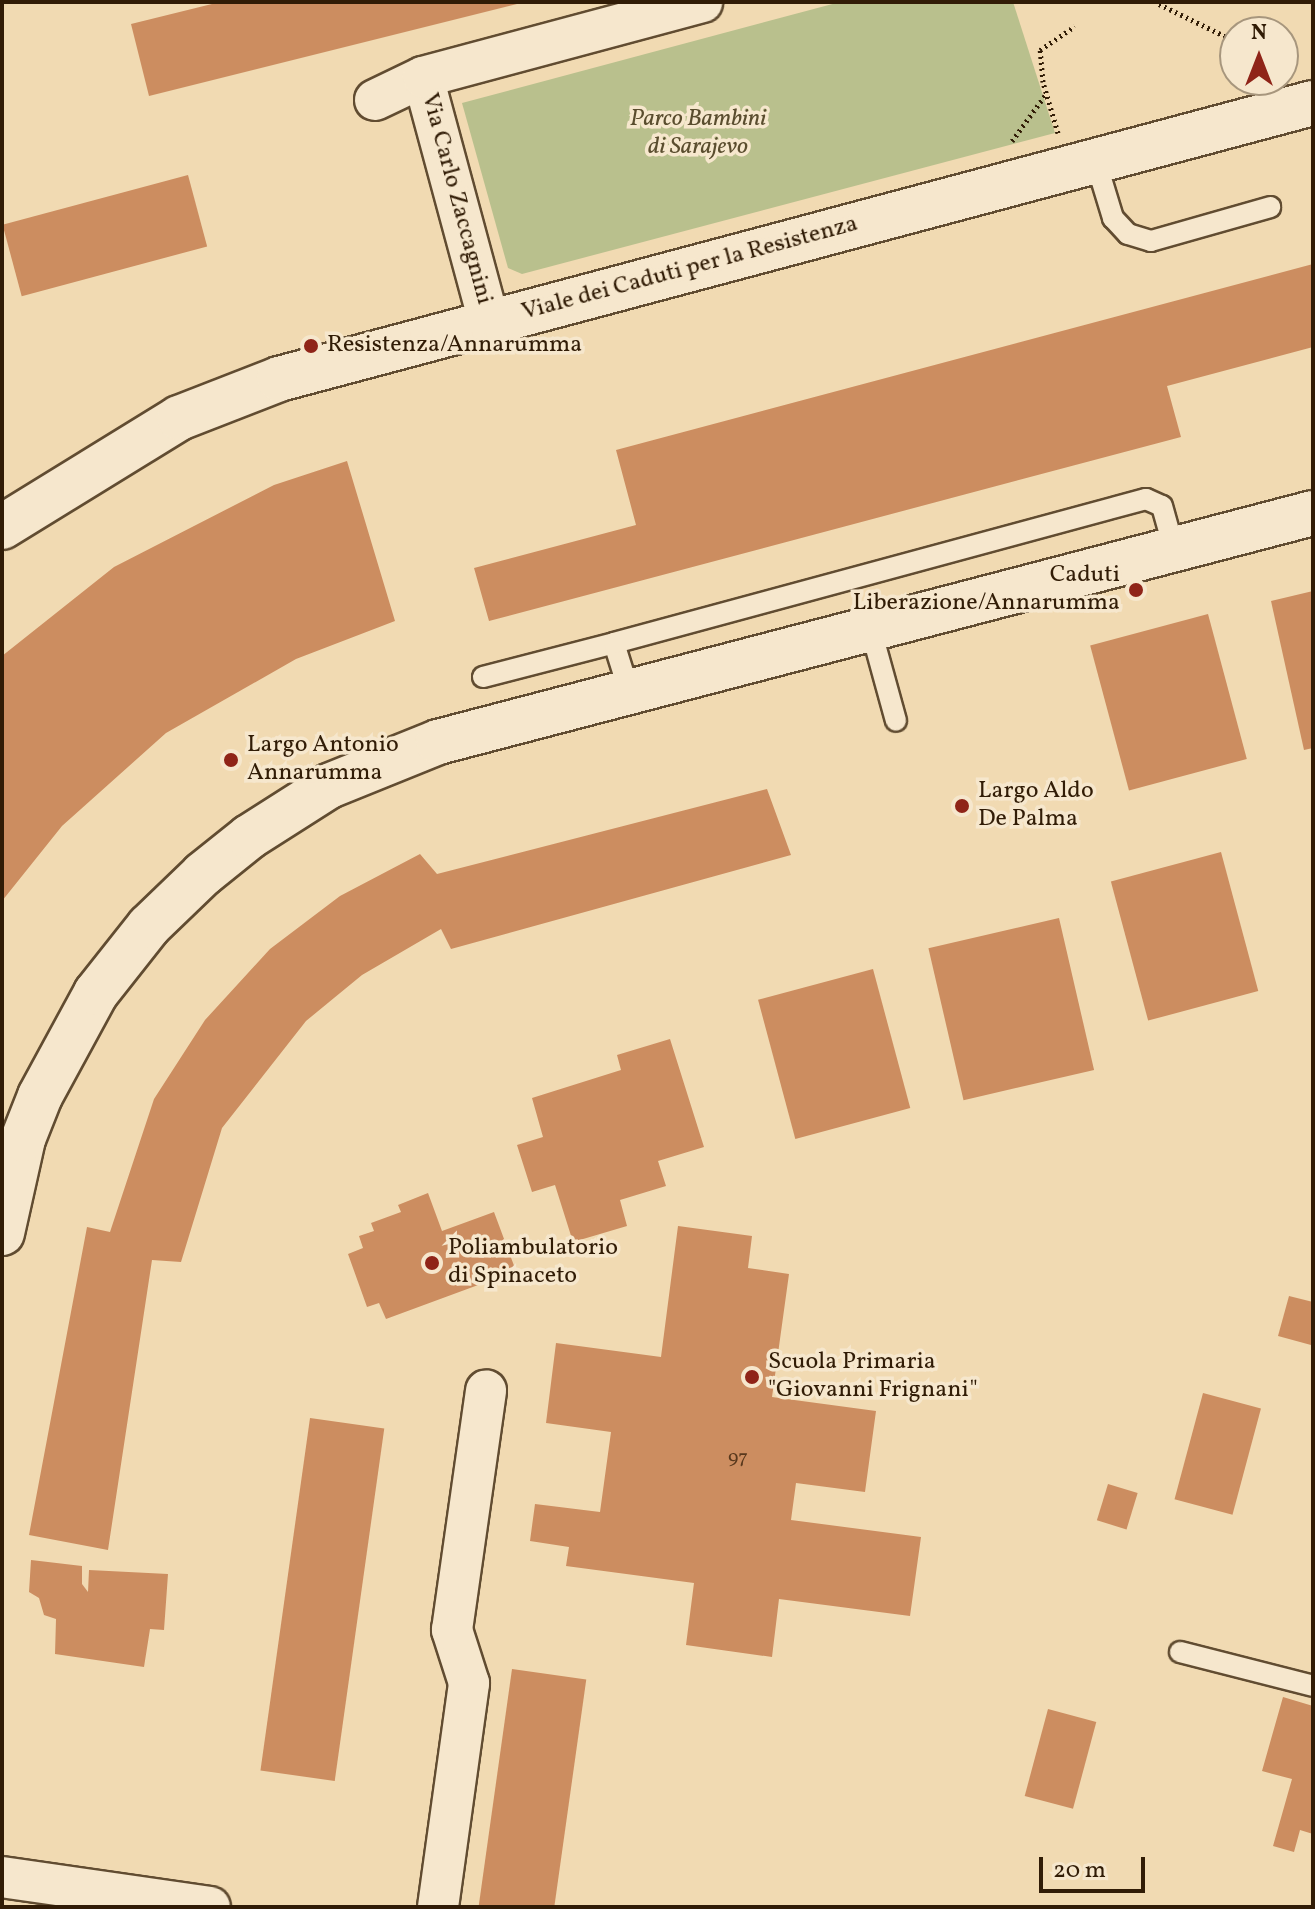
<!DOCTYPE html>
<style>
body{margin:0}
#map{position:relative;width:1315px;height:1909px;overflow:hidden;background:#f1dab2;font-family:Vollkorn,serif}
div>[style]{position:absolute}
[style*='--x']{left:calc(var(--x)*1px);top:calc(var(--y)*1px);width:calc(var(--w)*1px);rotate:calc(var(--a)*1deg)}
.green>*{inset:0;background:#b9c08d}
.building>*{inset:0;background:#cc8d60;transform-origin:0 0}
.path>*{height:5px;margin-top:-2.5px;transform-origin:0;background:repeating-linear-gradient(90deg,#311c06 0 2px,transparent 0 6px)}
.roads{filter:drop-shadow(2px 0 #614c31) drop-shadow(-2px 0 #614c31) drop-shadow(0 2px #614c31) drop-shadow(0 -2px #614c31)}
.lane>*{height:20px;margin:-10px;padding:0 10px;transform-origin:10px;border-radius:10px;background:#f6e7cd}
.street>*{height:40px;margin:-20px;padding:0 20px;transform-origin:20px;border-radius:20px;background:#f6e7cd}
.secondary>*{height:44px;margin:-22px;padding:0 22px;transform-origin:22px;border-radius:22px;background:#f6e7cd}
.dots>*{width:22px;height:22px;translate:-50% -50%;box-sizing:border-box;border:4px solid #f6e7cd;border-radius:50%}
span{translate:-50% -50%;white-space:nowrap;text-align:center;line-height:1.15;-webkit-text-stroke:7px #f6e7cd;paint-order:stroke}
.number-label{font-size:20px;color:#58381c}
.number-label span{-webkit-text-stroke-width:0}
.park-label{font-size:24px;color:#5a4d2e;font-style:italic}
.street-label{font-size:24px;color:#311c06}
.poi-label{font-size:24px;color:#311c06}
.left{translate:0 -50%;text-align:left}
.right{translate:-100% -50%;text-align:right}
.frame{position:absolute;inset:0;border:4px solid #311c06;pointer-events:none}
.north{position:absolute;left:1219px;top:16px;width:80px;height:80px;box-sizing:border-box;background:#f6e7cd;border:2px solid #a7967d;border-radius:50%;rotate:0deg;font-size:22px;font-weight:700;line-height:32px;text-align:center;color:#311c06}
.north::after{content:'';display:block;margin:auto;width:28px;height:36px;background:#8f2418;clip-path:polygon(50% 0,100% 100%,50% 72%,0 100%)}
.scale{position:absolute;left:1039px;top:1857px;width:106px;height:36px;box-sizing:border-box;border:4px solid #311c06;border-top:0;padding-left:10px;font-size:24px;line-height:28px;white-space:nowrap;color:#311c06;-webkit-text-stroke:6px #f6e7cd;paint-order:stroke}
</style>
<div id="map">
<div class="green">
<i style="clip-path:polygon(840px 2px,1013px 2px,1055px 133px,522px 274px,508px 268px,462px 103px)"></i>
</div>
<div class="building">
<i style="clip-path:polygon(220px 2px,521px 2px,521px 3px,149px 96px,131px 24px)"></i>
<i style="left:188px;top:175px;width:74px;height:192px;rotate:75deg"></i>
<i style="clip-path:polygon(1313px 264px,1313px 347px,1167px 386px,1181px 437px,489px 621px,474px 568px,636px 525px,616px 450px)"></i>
<i style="clip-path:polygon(347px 461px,395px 621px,296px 659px,166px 733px,62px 826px,2px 901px,2px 656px,114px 567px,274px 485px)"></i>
<i style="clip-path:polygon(1313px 591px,1313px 748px,1304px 750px,1271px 601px)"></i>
<i style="left:1208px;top:614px;width:150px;height:122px;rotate:75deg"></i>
<i style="clip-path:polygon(767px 789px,791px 855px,451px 949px,441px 929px,362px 975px,306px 1021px,222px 1128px,181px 1262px,152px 1260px,108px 1550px,29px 1535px,87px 1227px,110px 1232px,154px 1099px,205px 1020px,270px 949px,340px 896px,420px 854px,437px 874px)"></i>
<i style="left:1221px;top:852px;width:144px;height:114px;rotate:75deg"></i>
<i style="left:1059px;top:918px;width:156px;height:134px;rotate:77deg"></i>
<i style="left:873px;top:969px;width:144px;height:119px;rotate:75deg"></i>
<i style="clip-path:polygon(670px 1039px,704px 1147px,658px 1161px,666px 1186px,620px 1200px,627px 1226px,573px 1242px,555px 1185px,532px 1192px,517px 1145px,543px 1137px,532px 1098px,621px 1070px,617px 1055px)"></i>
<i style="clip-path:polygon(428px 1193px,442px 1231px,494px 1212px,516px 1271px,386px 1319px,379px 1303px,367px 1307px,348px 1254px,363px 1248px,359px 1236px,374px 1231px,371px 1223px,401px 1212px,398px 1205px)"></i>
<i style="clip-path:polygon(678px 1226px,752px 1236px,748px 1268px,789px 1274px,772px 1397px,876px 1411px,865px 1492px,796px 1483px,791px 1520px,921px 1537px,910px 1616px,779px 1599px,772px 1657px,686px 1645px,694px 1583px,566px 1566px,569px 1547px,530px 1541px,535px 1504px,600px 1512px,611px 1432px,546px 1423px,556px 1343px,661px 1357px)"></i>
<i style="clip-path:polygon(1289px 1296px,1313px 1302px,1311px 1345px,1278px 1336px)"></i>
<i style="left:1203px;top:1393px;width:60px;height:110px;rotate:15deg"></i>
<i style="left:310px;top:1418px;width:75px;height:356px;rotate:8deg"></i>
<i style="left:1108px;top:1484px;width:31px;height:38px;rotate:17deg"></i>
<i style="clip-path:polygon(31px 1560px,82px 1566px,82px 1584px,88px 1592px,89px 1570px,168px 1574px,164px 1630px,150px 1629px,144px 1667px,55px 1654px,56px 1619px,44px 1615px,39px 1598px,29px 1592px)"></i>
<i style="left:512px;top:1669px;width:75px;height:241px;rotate:8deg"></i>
<i style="clip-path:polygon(1283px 1697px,1313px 1706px,1313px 1834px,1300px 1830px,1294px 1852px,1273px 1846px,1292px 1779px,1262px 1771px)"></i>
<i style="left:1048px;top:1709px;width:50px;height:90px;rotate:15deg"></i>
</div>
<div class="path">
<i style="--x:1159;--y:4;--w:85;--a:26"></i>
<i style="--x:1058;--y:133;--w:53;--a:-106.4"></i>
<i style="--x:1043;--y:82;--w:32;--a:-95"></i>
<i style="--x:1040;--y:50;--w:42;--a:-34.4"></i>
<i style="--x:1012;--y:141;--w:58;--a:-54.1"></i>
</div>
<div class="roads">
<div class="lane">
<i style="--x:1096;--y:162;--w:59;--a:73.1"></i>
<i style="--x:1113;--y:218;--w:22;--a:47"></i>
<i style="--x:1128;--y:234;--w:24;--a:17"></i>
<i style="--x:1151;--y:241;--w:124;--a:-15.9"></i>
<i style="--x:871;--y:630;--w:94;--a:74.6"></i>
<i style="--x:483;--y:677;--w:135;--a:-14.5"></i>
<i style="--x:629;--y:691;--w:50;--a:-107.4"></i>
<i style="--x:614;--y:643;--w:551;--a:-15.15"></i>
<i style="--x:1146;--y:499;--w:17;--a:24"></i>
<i style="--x:1162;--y:506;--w:45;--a:74.4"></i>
<i style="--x:1180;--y:1652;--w:137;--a:14.3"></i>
</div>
<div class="street">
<i style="--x:423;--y:77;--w:253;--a:74.9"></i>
<i style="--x:375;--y:100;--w:53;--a:-25.6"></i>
<i style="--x:423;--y:77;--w:289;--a:-15"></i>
<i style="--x:2;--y:1877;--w:210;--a:8.2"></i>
<i style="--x:438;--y:1907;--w:226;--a:-82.1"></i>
<i style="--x:469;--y:1683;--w:56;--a:-107.8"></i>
<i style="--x:452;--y:1630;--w:242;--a:-81.9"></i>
</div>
<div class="secondary">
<i style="--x:2;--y:527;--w:208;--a:-31.6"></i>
<i style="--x:179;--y:418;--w:107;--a:-21.3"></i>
<i style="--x:279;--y:379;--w:1070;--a:-14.95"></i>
<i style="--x:2;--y:1233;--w:96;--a:-77.4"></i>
<i style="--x:23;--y:1139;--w:46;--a:-68.4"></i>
<i style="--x:40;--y:1096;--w:117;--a:-61.5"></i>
<i style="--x:96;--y:993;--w:85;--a:-51.7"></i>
<i style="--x:149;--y:926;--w:75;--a:-43.9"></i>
<i style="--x:203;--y:874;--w:59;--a:-38.8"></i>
<i style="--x:249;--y:837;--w:95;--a:-32.5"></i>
<i style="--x:329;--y:786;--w:118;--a:-22"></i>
<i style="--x:438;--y:742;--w:904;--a:-14.67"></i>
</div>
</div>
<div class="dots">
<i style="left:311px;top:346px;background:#8f2418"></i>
<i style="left:1136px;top:590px;background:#8f2418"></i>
<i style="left:231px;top:760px;background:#8f2418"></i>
<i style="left:962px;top:806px;background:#8f2418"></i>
<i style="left:432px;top:1263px;background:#8f2418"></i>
<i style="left:752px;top:1377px;background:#8f2418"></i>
</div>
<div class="number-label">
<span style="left:738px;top:1458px">97</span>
</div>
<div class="park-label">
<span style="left:698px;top:134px">Parco Bambini<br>di Sarajevo</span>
</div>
<div class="street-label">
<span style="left:456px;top:199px;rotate:75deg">Via Carlo Zaccagnini</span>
<span style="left:690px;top:269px;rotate:-15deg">Viale dei Caduti per la Resistenza</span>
</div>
<div class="poi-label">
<span class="left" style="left:327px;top:346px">Resistenza/Annarumma</span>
<span class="right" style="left:1120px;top:590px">Caduti<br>Liberazione/Annarumma</span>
<span class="left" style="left:247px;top:760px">Largo Antonio<br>Annarumma</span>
<span class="left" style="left:978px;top:806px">Largo Aldo<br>De Palma</span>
<span class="left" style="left:448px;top:1263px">Poliambulatorio<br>di Spinaceto</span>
<span class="left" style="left:768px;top:1377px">Scuola Primaria<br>"Giovanni Frignani"</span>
</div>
<div class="frame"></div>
<div class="north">N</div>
<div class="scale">20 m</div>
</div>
